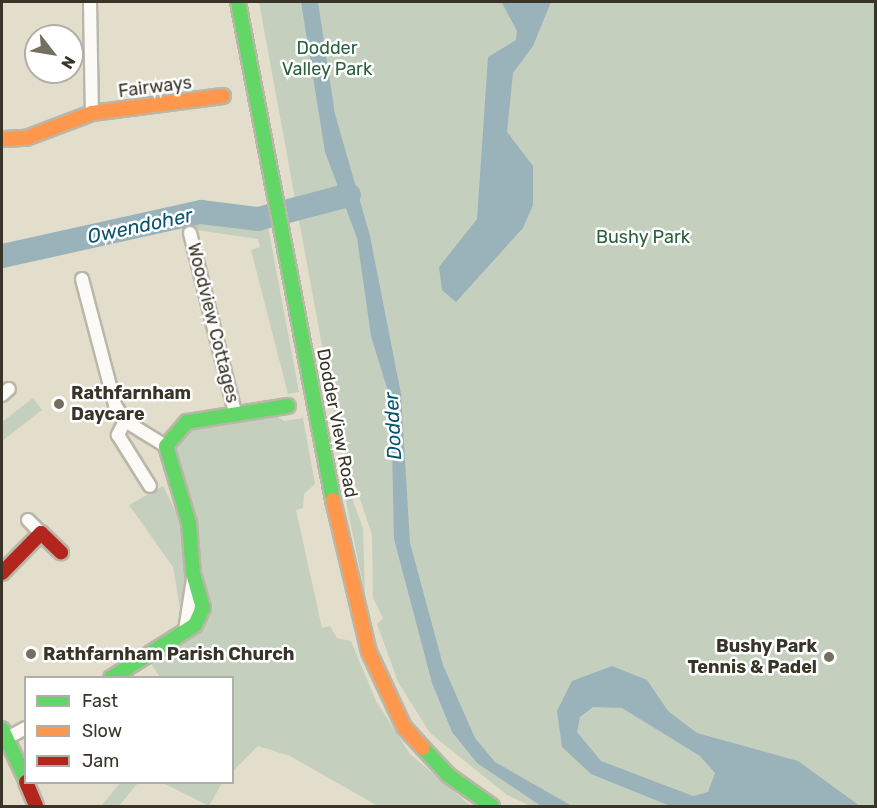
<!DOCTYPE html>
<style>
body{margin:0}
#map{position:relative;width:877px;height:808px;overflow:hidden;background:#e2decb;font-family:Rubik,sans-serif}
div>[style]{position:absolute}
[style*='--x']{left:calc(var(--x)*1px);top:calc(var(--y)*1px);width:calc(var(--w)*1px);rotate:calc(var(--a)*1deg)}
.green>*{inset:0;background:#c5cfbe}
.water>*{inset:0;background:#9ab3bb}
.river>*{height:24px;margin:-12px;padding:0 12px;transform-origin:12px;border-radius:12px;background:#9ab3bb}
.roads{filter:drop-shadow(2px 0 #bab7a8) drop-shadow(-2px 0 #bab7a8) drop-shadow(0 2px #bab7a8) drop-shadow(0 -2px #bab7a8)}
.street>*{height:12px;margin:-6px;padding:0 6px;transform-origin:6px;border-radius:6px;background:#fbfaf7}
.fast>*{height:14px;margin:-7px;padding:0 7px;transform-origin:7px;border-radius:7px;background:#63d668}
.slow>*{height:14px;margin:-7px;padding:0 7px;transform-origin:7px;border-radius:7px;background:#ff974d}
.jam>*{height:14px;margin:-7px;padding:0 7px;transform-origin:7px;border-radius:7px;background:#b3261e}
.dots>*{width:16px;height:16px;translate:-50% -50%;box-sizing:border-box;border:3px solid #fff;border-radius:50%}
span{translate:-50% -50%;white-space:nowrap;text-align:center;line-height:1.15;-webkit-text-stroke:5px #fff;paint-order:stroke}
.park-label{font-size:18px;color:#2a603f}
.street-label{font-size:18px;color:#383528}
.poi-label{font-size:18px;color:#383528;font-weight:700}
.left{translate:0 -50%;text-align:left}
.right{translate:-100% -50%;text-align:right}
.water-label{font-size:20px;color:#085570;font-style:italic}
.frame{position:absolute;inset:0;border:3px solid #383528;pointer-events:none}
.legend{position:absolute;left:24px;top:676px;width:210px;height:108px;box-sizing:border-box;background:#fff;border:2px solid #afaea9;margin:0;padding:8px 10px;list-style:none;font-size:18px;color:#383528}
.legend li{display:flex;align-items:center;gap:12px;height:30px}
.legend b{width:30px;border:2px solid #afaea9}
.north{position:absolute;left:24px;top:24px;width:60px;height:60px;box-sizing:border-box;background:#fff;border:2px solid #afaea9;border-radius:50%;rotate:121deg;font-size:16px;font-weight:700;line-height:24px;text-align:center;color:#383528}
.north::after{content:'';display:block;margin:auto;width:21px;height:27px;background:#747061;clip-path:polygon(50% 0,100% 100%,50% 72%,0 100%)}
</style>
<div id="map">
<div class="green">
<i style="clip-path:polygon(259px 2px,875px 2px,875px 806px,531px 806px,507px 795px,430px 733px,398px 682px,377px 624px,383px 618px,373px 598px,372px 535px,338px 433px)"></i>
<i style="clip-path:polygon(201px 215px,267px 221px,299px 392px,288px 394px,251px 250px,260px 247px,258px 239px,190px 229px)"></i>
<i style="clip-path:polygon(33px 398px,42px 410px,2px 441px,2px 422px)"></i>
<i style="clip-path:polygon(275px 415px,284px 421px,303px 418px,315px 484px,304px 494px,303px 508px,296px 510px,322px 628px,330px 626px,337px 638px,351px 641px,376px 701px,410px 754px,471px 806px,378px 806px,290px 756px,258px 746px,233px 771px,232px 678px,160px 677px,148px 659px,185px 636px,173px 567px,129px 505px,163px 486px,184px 528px,175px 445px,190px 427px)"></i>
<i style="clip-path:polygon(339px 464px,363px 528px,365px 594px,352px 531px)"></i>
<i style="clip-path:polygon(120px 783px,138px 783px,119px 806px,101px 806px)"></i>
<i style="clip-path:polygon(163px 783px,222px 783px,209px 806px)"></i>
</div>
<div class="water">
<i style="clip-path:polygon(301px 2px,318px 2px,335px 114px,370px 236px,401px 394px,410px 543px,443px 665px,475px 738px,495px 762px,572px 806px,541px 806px,477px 763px,452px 732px,432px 683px,394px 539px,391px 401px,371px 336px,357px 238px,325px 152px)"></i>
<i style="clip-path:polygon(551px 2px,533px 46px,513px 73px,507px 132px,533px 166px,533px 205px,523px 228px,456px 302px,442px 290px,439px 267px,477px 219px,488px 57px,516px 40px,517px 31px,502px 3px)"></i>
<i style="clip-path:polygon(evenodd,612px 666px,647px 680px,668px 711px,697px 733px,798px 761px,860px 806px,670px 806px,591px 774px,562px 747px,557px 711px,572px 681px,612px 666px,593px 707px,622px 708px,700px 756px,715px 773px,708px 792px,693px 796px,601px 761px,577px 732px,580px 717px,593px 707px)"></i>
</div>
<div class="river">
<i style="--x:2;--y:256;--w:204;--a:-12.5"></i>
<i style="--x:201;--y:212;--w:57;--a:7"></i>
<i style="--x:258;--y:219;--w:94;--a:-14.8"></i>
</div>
<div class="roads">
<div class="street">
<i style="--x:90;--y:2;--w:111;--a:89"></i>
<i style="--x:190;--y:233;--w:185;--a:75.9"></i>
<i style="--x:82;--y:279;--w:130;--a:75.3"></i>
<i style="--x:115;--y:405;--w:19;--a:58"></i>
<i style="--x:125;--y:421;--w:16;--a:117"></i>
<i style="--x:118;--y:435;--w:60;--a:57.9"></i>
<i style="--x:2;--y:395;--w:9;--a:-41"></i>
<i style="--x:125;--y:421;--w:48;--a:31.4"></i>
<i style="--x:28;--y:520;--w:18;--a:45"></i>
<i style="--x:185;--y:631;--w:53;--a:-81.3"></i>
<i style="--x:7;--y:738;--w:21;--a:-28"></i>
</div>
<div class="fast">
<i style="--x:238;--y:2;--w:507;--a:79.2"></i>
<i style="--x:111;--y:678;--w:99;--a:-32.2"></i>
<i style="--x:195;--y:625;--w:19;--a:-65"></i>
<i style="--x:203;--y:608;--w:35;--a:-106"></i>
<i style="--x:193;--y:574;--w:51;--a:-94.5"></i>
<i style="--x:189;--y:523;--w:80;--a:-106.6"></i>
<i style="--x:166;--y:446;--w:32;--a:-49"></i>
<i style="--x:187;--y:422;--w:102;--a:-9"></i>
<i style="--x:2;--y:729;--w:56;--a:64.8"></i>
<i style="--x:423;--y:748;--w:37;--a:47"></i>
<i style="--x:448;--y:775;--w:54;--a:35.2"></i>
</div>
<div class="slow">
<i style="--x:4;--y:139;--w:22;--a:-3"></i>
<i style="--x:26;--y:138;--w:71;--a:-20.7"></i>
<i style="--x:92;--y:113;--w:132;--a:-7.4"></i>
<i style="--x:333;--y:500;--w:156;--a:76.7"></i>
<i style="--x:369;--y:652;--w:83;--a:65"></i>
<i style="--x:404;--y:727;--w:28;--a:48"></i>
</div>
<div class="jam">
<i style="--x:2;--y:573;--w:56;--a:-45.7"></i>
<i style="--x:41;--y:533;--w:28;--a:44"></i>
<i style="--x:26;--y:782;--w:26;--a:67"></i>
</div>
</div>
<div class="dots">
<i style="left:59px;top:404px;background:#747061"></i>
<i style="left:31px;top:654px;background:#747061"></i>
<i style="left:829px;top:657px;background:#747061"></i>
</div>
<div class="park-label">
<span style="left:327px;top:59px">Dodder<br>Valley Park</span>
<span style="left:643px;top:237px">Bushy Park</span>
</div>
<div class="street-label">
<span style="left:155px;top:87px;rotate:-7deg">Fairways</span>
<span style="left:213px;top:323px;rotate:76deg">Woodview Cottages</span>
<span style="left:337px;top:423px;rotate:79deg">Dodder View Road</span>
</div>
<div class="poi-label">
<span class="left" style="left:71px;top:404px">Rathfarnham<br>Daycare</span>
<span class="right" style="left:817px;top:657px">Bushy Park<br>Tennis &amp; Padel</span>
<span class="left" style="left:43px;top:654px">Rathfarnham Parish Church</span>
</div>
<div class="water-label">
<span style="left:140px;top:226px;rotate:-12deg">Owendoher</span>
<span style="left:393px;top:426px;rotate:-93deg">Dodder</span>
</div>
<div class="frame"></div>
<ul class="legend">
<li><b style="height:8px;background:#63d668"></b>Fast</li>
<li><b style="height:8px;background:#ff974d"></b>Slow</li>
<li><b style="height:8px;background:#b3261e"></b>Jam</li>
</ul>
<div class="north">N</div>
</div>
